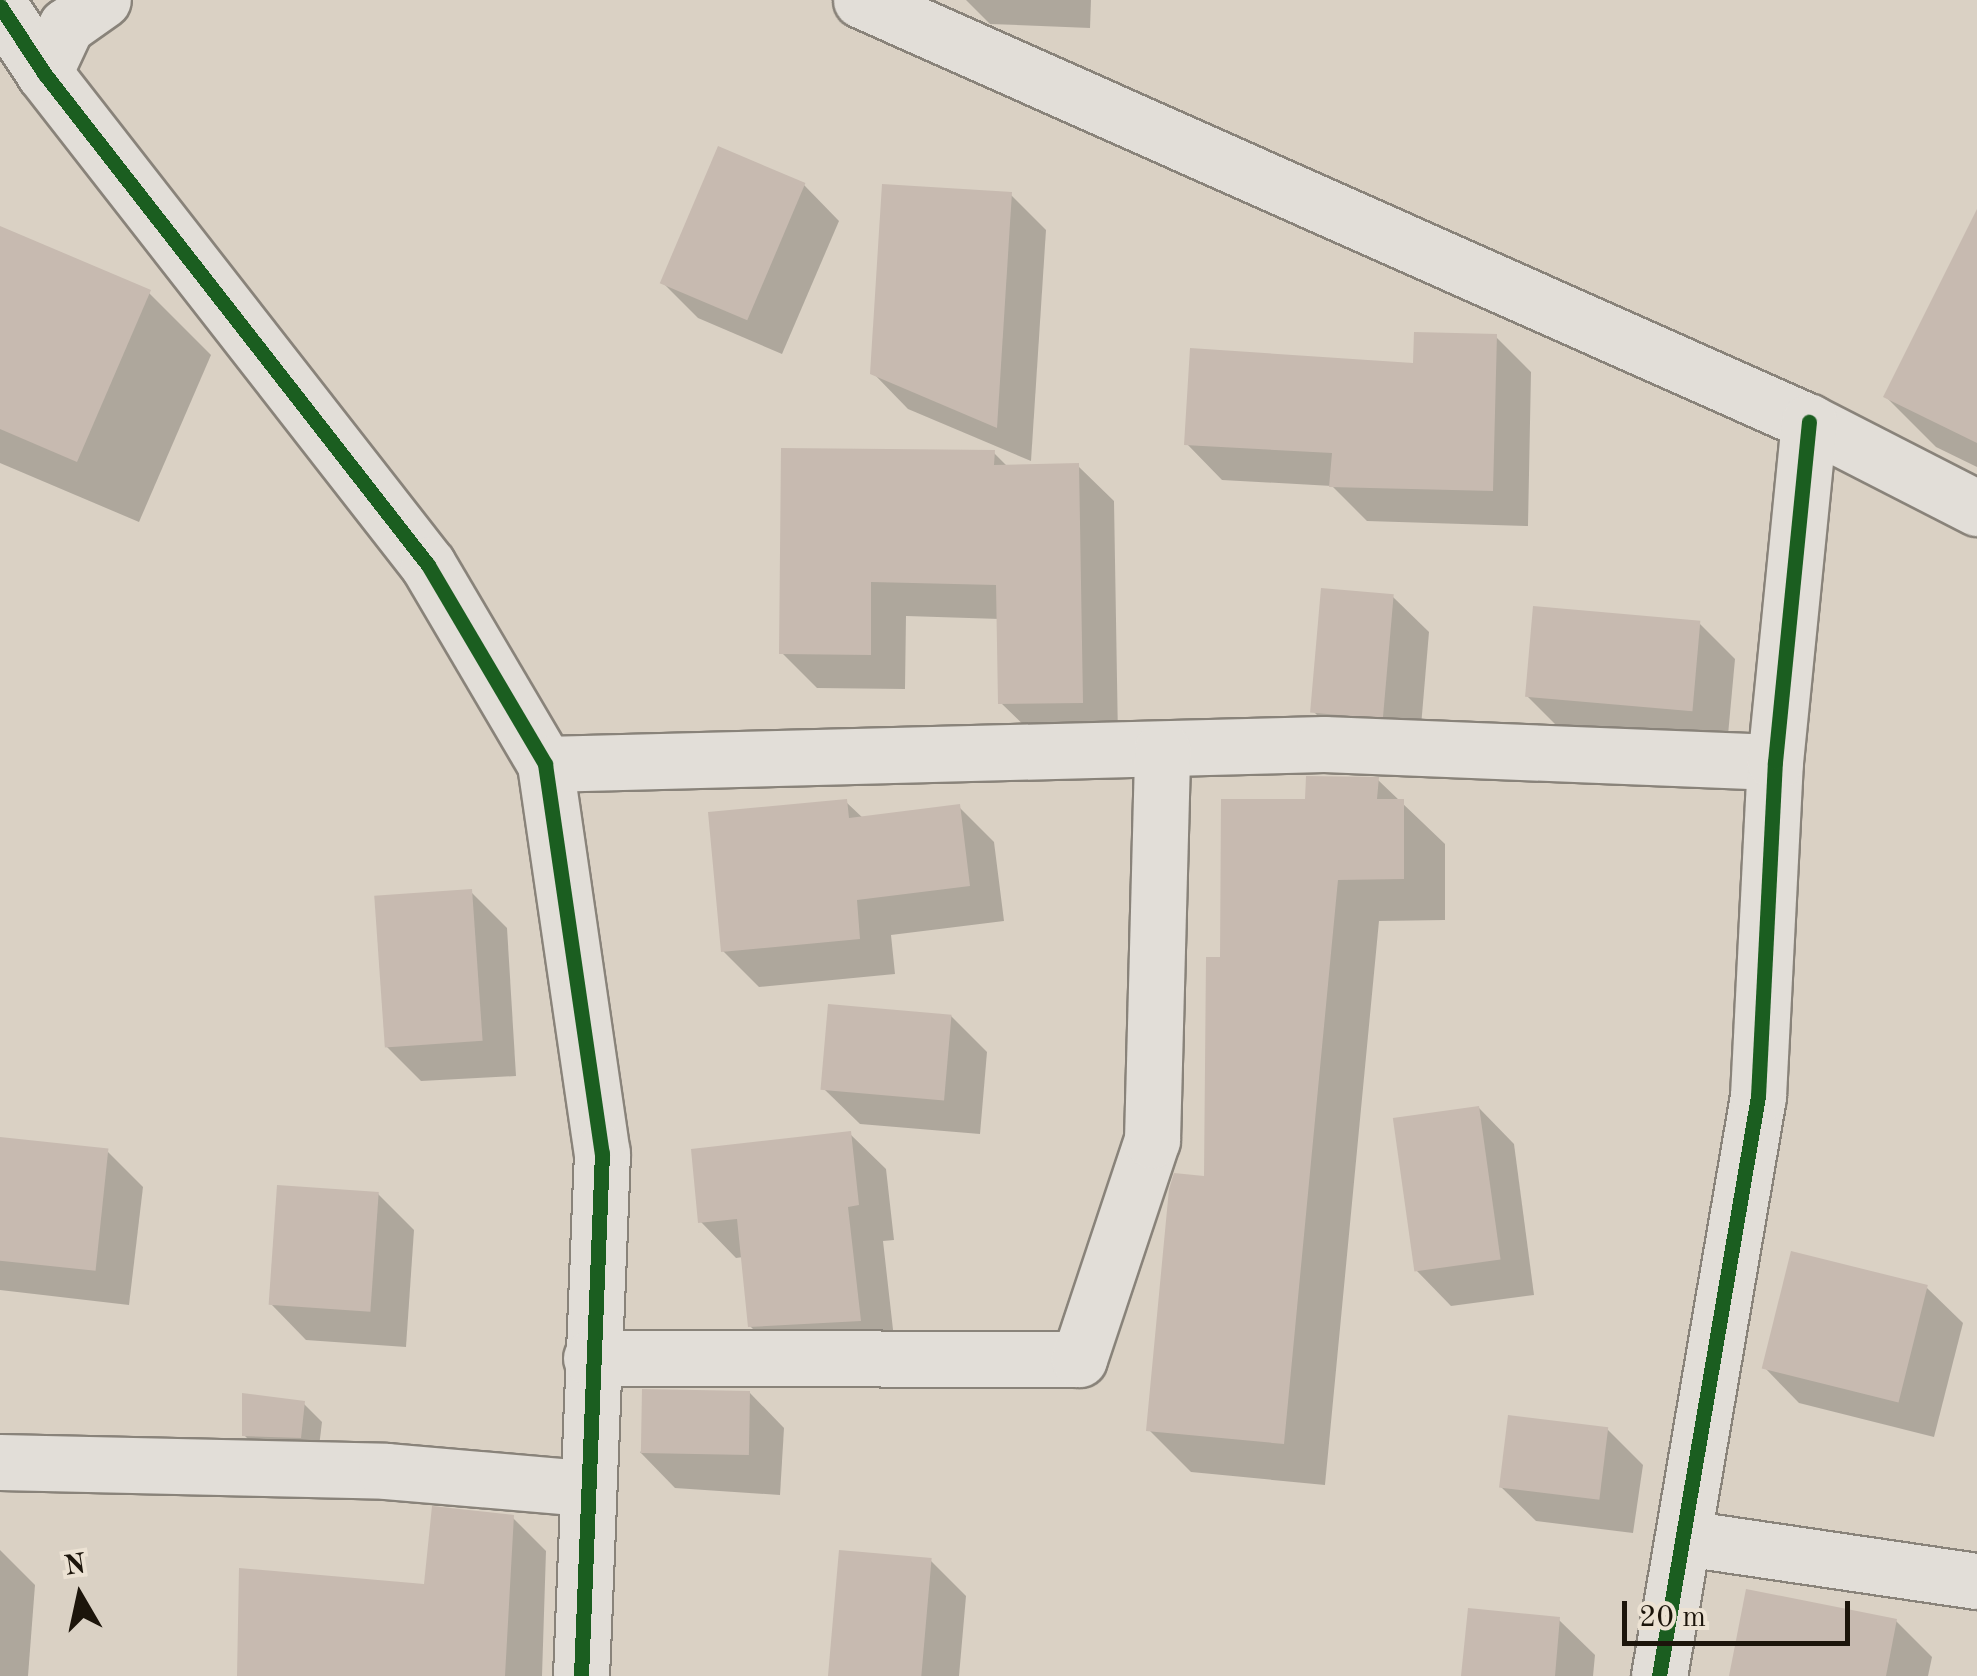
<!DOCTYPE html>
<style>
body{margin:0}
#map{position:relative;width:1977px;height:1676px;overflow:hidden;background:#dad1c4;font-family:"Old Standard TT",serif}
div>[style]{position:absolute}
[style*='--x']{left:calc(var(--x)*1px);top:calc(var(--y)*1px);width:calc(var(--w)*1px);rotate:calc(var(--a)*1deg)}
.shadow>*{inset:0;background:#0003}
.building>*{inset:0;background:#c7bab0;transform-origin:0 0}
.roads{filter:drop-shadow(2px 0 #89837a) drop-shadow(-2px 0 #89837a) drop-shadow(0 2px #89837a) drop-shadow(0 -2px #89837a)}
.minor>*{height:55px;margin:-27.5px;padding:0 27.5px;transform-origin:27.5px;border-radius:27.5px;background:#e2ded8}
.cycleway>*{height:15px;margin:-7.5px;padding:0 7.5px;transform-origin:7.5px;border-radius:7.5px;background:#1b5e20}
span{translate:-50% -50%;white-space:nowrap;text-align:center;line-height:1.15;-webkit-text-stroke:10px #ece2d3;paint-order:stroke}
.north{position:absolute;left:30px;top:1546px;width:100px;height:100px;-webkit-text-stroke:8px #ece2d3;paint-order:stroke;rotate:351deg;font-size:28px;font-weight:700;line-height:40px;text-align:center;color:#1c150b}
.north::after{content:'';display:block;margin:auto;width:35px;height:45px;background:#1c150b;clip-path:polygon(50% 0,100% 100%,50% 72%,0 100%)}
.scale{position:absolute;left:1622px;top:1601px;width:228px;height:45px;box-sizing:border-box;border:5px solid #1c150b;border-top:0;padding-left:12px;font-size:30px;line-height:35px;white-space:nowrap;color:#1c150b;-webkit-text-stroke:8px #ece2d3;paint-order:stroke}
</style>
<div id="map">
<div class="shadow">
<i style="clip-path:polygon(966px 0,1091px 0,1090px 28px,990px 24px)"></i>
<i style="clip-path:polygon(804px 185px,839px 221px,782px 354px,698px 318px,662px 282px)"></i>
<i style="clip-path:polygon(1011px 195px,1046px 230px,1031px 461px,908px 409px,873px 373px)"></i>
<i style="clip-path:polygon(0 229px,149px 293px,211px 355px,139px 522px,0 463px)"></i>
<i style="clip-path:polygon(1977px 306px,1977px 467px,1936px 447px,1886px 397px)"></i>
<i style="clip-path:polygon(1496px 337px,1531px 372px,1528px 526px,1367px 521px,1332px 486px,1222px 480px,1187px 444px)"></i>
<i style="clip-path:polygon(994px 453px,1008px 467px,1078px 466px,1114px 501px,1118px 738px,1037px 738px,1001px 703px,1000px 619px,906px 616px,905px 689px,817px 688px,782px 653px)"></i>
<i style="clip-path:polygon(1393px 597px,1429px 632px,1419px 750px,1350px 748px,1314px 712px)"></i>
<i style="clip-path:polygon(1699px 623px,1735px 659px,1727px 746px,1563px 732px,1527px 696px)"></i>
<i style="clip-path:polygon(1378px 780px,1445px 844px,1445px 920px,1379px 921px,1325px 1485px,1191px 1472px,1149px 1430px,1207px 1179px,1222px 960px,1307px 802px)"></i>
<i style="clip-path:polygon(846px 802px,864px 819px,959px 807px,994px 842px,1004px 921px,891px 935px,895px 974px,759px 987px,723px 951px)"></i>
<i style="clip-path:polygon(471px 892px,507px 928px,516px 1076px,421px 1081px,386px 1046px)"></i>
<i style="clip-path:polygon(951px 1016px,987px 1052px,980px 1134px,860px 1124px,824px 1089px)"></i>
<i style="clip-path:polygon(1479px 1108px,1514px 1144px,1534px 1295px,1451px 1306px,1416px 1270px)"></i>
<i style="clip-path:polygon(850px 1134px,886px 1169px,894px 1240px,883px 1241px,896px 1356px,786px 1362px,750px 1326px,743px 1257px,736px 1258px,701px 1222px)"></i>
<i style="clip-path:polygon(0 1140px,107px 1151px,143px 1187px,129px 1305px,0 1290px)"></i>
<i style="clip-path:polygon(378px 1194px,414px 1230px,406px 1347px,306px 1340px,271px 1304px)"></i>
<i style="clip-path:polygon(1927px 1288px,1963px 1323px,1934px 1437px,1799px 1403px,1764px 1367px)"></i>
<i style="clip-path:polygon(749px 1392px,784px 1428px,780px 1495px,675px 1488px,640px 1452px)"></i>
<i style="clip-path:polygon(304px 1404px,322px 1422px,318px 1455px,262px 1453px,244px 1435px)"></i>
<i style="clip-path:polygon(1607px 1429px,1643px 1465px,1633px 1533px,1536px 1521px,1500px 1486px)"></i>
<i style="clip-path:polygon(512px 1517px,546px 1551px,542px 1676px,239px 1676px,426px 1587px)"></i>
<i style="clip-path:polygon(0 1550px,35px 1585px,28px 1676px,0 1676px)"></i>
<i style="clip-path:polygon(931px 1561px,966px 1596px,959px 1676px,829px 1676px)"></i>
<i style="clip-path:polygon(1559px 1620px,1595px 1655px,1593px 1676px,1463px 1676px)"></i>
<i style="clip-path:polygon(1896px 1621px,1932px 1657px,1928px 1676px,1732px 1676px)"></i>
</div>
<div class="building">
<i style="left:718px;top:146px;width:95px;height:149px;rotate:23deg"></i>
<i style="clip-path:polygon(882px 184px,1012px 192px,997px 428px,870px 374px)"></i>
<i style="clip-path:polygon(1977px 209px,1977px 443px,1883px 397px)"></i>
<i style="clip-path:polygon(0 226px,151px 290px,77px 462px,0 429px)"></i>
<i style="clip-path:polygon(1414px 332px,1497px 334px,1493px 491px,1329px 487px,1332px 453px,1184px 445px,1190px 348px,1413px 363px)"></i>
<i style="clip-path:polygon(781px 448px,995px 450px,994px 465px,1079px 463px,1083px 703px,998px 704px,996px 585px,871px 582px,871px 655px,779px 654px)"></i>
<i style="left:1321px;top:588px;width:73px;height:125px;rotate:5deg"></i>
<i style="left:1533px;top:606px;width:168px;height:91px;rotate:5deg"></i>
<i style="clip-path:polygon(1306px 776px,1379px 777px,1377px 799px,1404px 799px,1404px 879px,1338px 880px,1284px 1444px,1146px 1431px,1169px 1189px,1174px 1173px,1204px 1176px,1206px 957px,1220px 957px,1221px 799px,1305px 799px)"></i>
<i style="clip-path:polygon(847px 799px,849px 818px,960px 804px,970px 886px,857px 900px,860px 939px,721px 952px,708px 812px)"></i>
<i style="left:472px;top:889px;width:152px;height:98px;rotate:86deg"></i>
<i style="left:828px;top:1004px;width:124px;height:86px;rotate:5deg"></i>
<i style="left:1479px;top:1106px;width:155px;height:87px;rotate:82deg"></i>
<i style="clip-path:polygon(851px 1131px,859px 1205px,848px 1207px,861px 1321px,748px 1327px,737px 1219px,698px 1223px,691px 1149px)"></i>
<i style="left:0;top:1137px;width:109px;height:123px;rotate:6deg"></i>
<i style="left:277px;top:1185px;width:102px;height:120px;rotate:4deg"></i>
<i style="left:1791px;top:1251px;width:141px;height:121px;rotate:14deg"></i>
<i style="left:642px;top:1389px;width:108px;height:64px;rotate:1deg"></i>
<i style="clip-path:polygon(242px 1393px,305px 1401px,301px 1438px,242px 1436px)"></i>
<i style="left:1508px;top:1415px;width:101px;height:73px;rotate:7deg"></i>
<i style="clip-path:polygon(432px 1506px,514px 1515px,505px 1676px,237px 1676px,239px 1568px,424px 1584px)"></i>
<i style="left:839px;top:1550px;width:93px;height:127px;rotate:5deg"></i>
<i style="clip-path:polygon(1746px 1589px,1897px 1619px,1886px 1676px,1729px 1676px)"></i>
<i style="clip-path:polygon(1468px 1608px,1560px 1617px,1555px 1676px,1461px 1676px)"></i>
</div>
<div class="roads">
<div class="minor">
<i style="--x:861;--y:0;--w:1038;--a:24"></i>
<i style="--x:1809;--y:422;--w:189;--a:27.1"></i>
<i style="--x:0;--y:6;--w:80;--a:56.7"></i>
<i style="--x:44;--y:73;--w:624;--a:52.03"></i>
<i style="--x:428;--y:565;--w:231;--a:59.5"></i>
<i style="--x:545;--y:764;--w:393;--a:81.7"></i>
<i style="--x:602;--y:1153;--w:523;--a:92.3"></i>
<i style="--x:44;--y:73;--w:52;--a:-64.9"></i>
<i style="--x:66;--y:26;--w:45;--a:-35.1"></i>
<i style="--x:545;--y:764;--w:779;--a:-1.47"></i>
<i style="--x:1324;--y:744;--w:451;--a:2.3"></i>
<i style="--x:591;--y:1358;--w:488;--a:0.1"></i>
<i style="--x:1079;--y:1359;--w:231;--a:-71.6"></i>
<i style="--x:1152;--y:1140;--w:391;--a:-88.5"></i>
<i style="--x:0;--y:1462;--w:386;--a:1.3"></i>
<i style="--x:386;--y:1471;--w:200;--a:4.9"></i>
<i style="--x:1685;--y:1538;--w:295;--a:8.4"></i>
<i style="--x:1659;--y:1676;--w:588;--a:-80.31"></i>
<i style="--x:1758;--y:1096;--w:334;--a:-87.1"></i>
<i style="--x:1775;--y:762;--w:342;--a:-84.3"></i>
</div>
</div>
<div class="cycleway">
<i style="--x:0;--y:6;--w:80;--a:56.7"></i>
<i style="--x:44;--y:73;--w:624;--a:52.03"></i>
<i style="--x:428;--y:565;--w:231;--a:59.5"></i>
<i style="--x:545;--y:764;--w:393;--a:81.7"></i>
<i style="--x:602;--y:1153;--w:523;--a:92.3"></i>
<i style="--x:1659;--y:1676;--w:588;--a:-80.31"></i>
<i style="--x:1758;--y:1096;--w:334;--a:-87.1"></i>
<i style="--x:1775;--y:762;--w:342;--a:-84.3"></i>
</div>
<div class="north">N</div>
<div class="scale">20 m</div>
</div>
